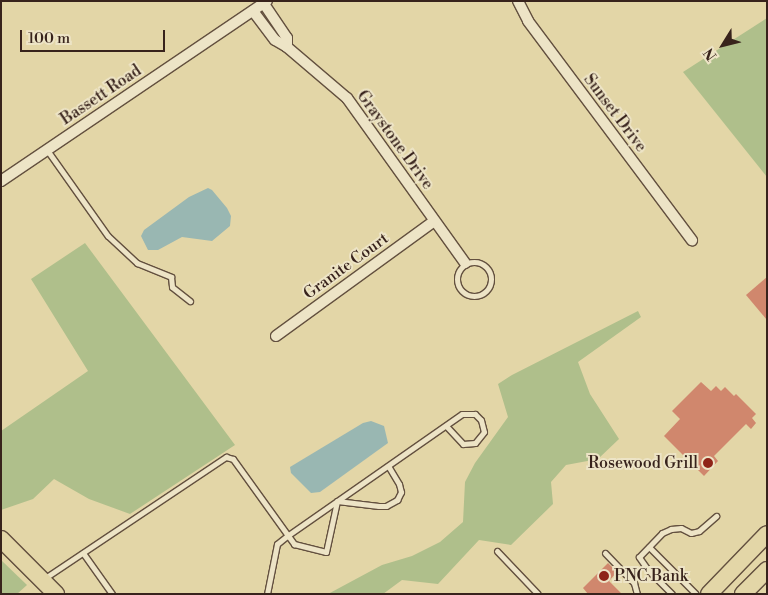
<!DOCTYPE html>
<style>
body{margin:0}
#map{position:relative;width:768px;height:595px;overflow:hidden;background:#e3d6a7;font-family:"Libre Bodoni",serif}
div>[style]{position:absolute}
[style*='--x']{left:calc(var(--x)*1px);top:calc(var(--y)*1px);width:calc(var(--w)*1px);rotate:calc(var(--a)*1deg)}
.green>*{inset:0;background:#afbf8b}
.water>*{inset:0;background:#99b7b2}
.building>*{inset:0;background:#d0876d}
.roads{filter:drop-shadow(1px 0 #63503f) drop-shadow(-1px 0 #63503f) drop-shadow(0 1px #63503f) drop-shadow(0 -1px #63503f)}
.service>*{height:5px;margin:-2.5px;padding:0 2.5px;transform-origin:2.5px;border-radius:2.5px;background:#ede4c6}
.service>.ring{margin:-2.5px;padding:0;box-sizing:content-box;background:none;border:5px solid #ede4c6;border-radius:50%}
.minor>*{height:10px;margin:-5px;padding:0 5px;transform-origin:5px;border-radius:5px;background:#ede4c6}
.primary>*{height:16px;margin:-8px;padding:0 8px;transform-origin:8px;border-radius:8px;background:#e3d6a7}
.dots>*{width:14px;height:14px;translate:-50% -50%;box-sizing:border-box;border:2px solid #ede4c6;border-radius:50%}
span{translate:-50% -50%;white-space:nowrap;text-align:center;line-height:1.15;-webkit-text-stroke:4px #ede4c6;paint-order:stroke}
.street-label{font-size:16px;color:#38231c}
.poi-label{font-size:16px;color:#38231c}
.right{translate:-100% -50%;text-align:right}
.left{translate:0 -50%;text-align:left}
.frame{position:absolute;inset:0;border:2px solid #38231c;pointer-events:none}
.north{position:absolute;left:698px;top:20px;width:50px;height:50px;-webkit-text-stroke:4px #ede4c6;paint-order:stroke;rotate:234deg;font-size:14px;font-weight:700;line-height:20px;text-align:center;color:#38231c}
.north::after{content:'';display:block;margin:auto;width:18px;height:22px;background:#38231c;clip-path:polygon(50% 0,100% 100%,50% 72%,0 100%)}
.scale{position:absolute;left:20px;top:30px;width:145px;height:22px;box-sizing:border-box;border:2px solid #38231c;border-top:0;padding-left:6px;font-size:15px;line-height:18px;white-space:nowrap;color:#38231c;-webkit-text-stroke:4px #ede4c6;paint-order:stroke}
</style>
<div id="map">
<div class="green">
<i style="clip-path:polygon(767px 18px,767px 177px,683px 72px)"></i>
<i style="clip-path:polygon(85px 243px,235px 445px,130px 514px,89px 499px,54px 479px,33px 499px,1px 510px,1px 431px,88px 371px,31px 279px)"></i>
<i style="clip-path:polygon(638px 311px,641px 317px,578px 362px,590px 394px,619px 439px,598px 459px,566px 465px,551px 482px,553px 504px,511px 545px,479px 540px,438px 584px,402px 580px,383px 594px,328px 594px,382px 565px,412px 556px,440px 542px,463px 522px,465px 482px,475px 463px,508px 417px,498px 384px,512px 375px)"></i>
<i style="clip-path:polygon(1px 560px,27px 585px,17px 594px,1px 594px)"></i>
</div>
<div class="water">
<i style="clip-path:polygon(208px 188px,212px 190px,227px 208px,231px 216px,230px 226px,212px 241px,182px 237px,158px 250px,148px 250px,141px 236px,144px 230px,189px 197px)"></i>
<i style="clip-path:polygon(371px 421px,384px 426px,388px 443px,320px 492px,311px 493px,291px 473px,290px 467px,363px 423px)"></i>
</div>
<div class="building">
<i style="clip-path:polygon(767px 277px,767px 320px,746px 295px)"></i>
<i style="clip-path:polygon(701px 382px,711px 391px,716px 386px,721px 391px,725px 387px,734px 396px,736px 394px,756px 414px,752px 418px,756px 423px,751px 429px,746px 424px,714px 456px,718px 461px,704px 476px,664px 436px,680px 419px,672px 411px)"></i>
<i style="clip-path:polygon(608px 563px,617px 572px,609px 581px,622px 594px,588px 594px,583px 588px)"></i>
</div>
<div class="roads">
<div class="service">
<i style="--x:47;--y:150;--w:105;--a:54.7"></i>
<i style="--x:108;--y:236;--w:40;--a:43"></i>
<i style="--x:137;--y:263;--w:37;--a:22"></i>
<i style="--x:171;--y:277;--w:10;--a:84"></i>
<i style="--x:172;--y:287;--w:23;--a:38"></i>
<i class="ring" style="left:457px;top:262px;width:29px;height:29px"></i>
<i style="--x:649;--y:547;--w:66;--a:45"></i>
<i style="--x:497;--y:551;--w:59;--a:46.4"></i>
<i style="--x:83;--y:553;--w:50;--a:54.7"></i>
<i style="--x:605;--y:553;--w:42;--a:46"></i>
<i style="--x:634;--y:583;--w:11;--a:75"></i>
<i style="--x:45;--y:578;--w:218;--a:-33.8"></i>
<i style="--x:226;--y:457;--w:7;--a:16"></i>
<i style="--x:233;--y:459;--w:105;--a:54.3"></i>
<i style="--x:294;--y:544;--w:33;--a:14"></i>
<i style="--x:326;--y:552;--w:52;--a:-77.8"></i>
<i style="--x:337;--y:501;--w:42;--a:6.8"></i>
<i style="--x:379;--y:506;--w:7;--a:0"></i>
<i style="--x:386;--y:506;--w:13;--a:-29"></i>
<i style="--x:397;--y:500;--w:9;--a:-63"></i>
<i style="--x:401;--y:492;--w:8;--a:-104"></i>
<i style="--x:399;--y:484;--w:21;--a:-121"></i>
<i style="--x:267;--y:594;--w:51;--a:-78.7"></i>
<i style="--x:277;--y:544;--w:13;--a:-39"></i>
<i style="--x:287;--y:536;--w:213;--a:-34.9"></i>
<i style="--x:462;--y:414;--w:13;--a:0"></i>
<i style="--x:475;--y:414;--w:8;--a:45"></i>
<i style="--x:481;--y:420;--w:12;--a:76"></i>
<i style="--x:484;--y:432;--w:14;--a:129"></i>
<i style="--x:475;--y:443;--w:12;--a:175"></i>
<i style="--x:463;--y:444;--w:25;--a:-133"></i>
<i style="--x:672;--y:594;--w:34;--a:-135"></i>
<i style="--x:648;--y:570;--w:16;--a:-125"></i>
<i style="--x:639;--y:557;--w:33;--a:-46"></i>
<i style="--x:662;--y:533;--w:10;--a:-24"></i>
<i style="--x:671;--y:529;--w:10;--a:-6"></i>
<i style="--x:681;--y:528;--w:11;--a:27"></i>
<i style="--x:691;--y:533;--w:8;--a:-14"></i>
<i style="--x:699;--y:531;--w:23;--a:-41"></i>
</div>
<div class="minor">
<i style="--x:518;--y:1;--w:22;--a:63"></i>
<i style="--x:528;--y:21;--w:274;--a:53.2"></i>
<i style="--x:264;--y:4;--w:41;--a:55.9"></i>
<i style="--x:287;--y:38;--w:9;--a:90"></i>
<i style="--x:253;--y:11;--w:36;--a:53"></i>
<i style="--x:275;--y:40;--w:14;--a:30"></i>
<i style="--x:287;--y:47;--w:79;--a:40.4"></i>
<i style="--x:347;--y:98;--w:203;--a:54.4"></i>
<i style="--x:1;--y:181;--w:321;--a:-34.1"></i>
<i style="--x:276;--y:336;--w:195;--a:-36"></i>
</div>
<div class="primary">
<i style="--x:1;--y:539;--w:78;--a:45"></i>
<i style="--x:709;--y:594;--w:83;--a:-46"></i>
<i style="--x:743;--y:594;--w:34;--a:-45"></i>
</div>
</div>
<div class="dots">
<i style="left:708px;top:463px;background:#8f2418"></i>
<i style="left:604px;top:576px;background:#8f2418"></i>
</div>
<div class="street-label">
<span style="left:101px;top:95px;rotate:-34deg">Bassett Road</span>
<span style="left:615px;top:113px;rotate:53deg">Sunset Drive</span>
<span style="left:395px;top:140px;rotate:54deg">Graystone Drive</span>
<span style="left:346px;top:266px;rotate:-36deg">Granite Court</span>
</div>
<div class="poi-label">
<span class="right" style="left:698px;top:463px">Rosewood Grill</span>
<span class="left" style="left:614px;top:576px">PNC Bank</span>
</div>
<div class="frame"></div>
<div class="north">N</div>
<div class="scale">100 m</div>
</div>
